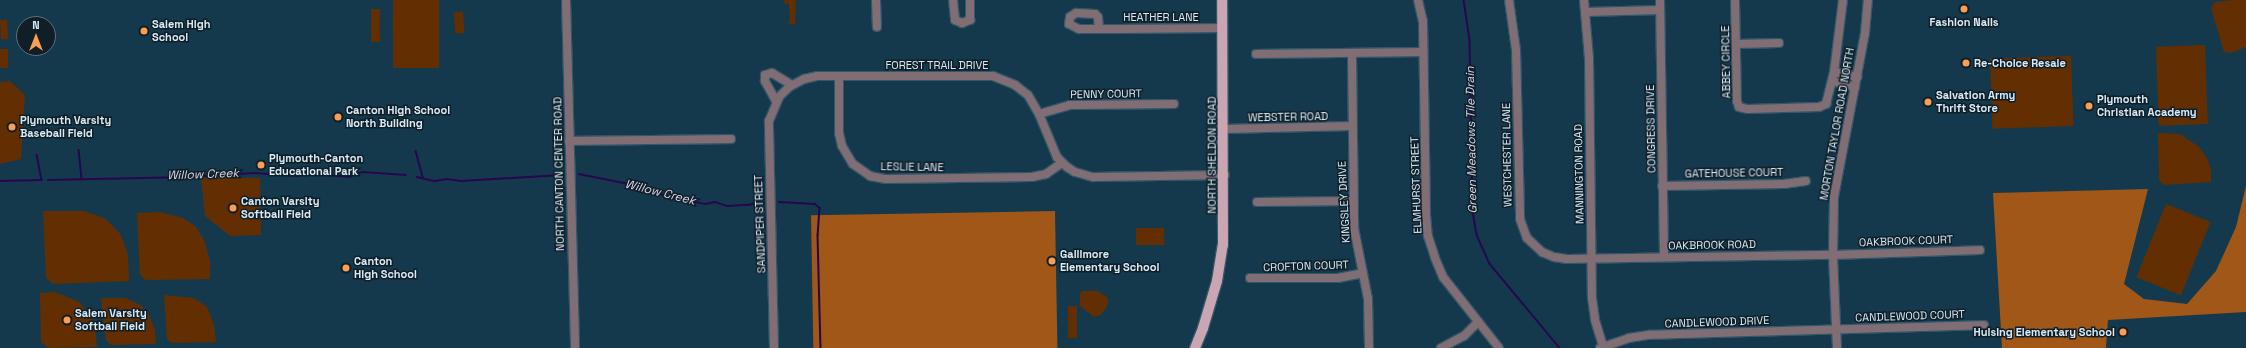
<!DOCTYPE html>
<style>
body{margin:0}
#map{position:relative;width:2246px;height:348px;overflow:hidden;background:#14394d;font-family:"Space Grotesk",sans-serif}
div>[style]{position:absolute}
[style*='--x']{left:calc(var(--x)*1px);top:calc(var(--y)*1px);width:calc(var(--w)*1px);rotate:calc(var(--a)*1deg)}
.green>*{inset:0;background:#632f00;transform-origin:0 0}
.forest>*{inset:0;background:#a15717;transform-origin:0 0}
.stream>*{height:1.5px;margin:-0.75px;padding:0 0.75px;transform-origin:0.75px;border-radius:0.75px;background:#270650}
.roads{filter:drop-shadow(1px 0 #335668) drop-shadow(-1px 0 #335668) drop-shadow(0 1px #335668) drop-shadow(0 -1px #335668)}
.minor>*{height:8px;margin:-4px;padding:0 4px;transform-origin:4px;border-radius:4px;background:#806e74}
.major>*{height:10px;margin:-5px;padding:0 5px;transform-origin:5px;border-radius:5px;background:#caa6b2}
.dots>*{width:11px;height:11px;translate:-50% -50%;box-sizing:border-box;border:2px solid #0f1e27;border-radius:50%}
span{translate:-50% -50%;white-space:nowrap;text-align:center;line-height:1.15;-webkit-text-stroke:3px #0f1e27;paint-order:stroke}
.street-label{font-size:11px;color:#d8ecf8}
.poi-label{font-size:11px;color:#d8ecf8;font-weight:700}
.left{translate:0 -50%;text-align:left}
.right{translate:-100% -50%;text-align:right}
.water-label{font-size:12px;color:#dcd8ed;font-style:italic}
.north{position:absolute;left:16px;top:16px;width:40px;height:40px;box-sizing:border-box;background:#0f1e27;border:1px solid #5f707b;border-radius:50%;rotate:0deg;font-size:11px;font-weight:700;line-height:16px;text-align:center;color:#d8ecf8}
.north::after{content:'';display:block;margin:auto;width:14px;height:18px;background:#fc9d54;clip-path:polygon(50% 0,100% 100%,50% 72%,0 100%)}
</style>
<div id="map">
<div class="green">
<i style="left:393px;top:0;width:46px;height:68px"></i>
<i style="clip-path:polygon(784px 0,796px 0,795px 25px,787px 23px,790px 21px,789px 4px,785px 4px)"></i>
<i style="clip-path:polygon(2232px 0,2246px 0,2246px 47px,2231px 53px,2224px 52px,2211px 8px,2215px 2px)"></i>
<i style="left:371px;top:9px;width:9px;height:33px"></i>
<i style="left:463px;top:12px;width:21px;height:9px;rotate:87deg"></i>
<i style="left:7px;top:20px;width:19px;height:7px;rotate:87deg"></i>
<i style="left:2205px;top:45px;width:79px;height:49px;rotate:88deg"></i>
<i style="left:0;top:49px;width:8px;height:19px"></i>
<i style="left:2071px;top:56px;width:70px;height:81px;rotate:88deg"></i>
<i style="clip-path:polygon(10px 81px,25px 95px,21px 159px,0 164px,0 82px)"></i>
<i style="clip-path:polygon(2158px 133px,2180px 134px,2199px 147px,2207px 158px,2211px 170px,2211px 182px,2164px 185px,2159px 180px)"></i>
<i style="clip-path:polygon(201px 178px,260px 178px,261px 235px,230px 236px,205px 216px)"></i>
<i style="left:2166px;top:204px;width:48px;height:79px;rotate:22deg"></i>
<i style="clip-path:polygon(43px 211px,84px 211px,106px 219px,121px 235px,128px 255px,129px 281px,53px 284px,46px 278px)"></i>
<i style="clip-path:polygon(160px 212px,183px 218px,196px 227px,205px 242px,210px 262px,210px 279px,146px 280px,140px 275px,137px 213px)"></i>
<i style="left:1136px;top:228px;width:28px;height:17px"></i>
<i style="clip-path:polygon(1083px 291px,1098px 291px,1108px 298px,1108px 304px,1101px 315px,1094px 317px,1080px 306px,1080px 293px)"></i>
<i style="clip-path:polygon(55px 292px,79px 302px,90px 315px,95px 325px,97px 347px,48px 348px,41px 342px,40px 293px)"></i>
<i style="clip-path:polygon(164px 295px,194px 298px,207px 307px,214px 325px,216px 342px,172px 343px,167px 339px)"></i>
<i style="clip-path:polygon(101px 298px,125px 298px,139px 304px,148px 313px,155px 330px,156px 344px,111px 345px,106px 340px)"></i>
<i style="left:1068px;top:306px;width:9px;height:32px"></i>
</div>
<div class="forest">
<i style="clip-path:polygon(2246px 186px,2246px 312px,2108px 320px,2106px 348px,2002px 348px,1993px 193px,2148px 189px,2124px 284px,2144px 299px,2187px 304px,2216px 271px,2236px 227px)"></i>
<i style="left:1055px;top:211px;width:137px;height:244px;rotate:89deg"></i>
</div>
<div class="stream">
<i style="--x:1464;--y:0;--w:40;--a:81.5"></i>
<i style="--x:1470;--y:40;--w:172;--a:89"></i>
<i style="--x:1473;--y:212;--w:23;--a:80"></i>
<i style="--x:1477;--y:235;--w:32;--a:66"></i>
<i style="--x:1490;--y:264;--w:109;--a:50.2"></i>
<i style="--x:79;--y:150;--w:29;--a:84"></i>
<i style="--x:416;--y:151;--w:28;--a:75"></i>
<i style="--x:37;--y:155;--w:25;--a:79"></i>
<i style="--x:579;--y:174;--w:66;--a:11.3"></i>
<i style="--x:644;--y:187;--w:21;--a:23"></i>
<i style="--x:663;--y:195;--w:43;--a:12.1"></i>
<i style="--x:705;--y:204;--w:10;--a:-11"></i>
<i style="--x:715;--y:202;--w:13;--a:18"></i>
<i style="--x:727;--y:206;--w:22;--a:-3"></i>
<i style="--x:749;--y:205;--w:9;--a:-18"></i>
<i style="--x:758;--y:202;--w:6;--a:9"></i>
<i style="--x:417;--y:177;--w:18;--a:13"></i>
<i style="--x:435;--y:181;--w:12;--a:-9"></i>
<i style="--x:447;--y:179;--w:14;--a:8"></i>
<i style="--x:461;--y:181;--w:101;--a:-3.4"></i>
<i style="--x:48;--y:180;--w:140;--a:-1.2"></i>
<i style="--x:188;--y:177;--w:66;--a:-3.5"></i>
<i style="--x:254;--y:173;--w:43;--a:4"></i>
<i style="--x:297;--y:176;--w:11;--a:-15"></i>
<i style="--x:308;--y:173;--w:41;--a:5.6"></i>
<i style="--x:349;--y:177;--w:15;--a:-20"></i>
<i style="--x:363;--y:172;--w:43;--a:4"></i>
<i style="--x:0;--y:181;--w:42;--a:-1.4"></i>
<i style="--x:779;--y:202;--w:36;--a:3"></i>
<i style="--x:815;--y:204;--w:6;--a:39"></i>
<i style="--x:820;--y:208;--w:27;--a:94"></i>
<i style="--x:818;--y:235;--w:113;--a:88.5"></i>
</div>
<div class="roads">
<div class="minor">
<i style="--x:566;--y:0;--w:348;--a:88.5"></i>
<i style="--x:876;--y:0;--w:27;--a:88"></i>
<i style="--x:953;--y:0;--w:20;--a:84"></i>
<i style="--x:955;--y:20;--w:8;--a:23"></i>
<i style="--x:962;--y:23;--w:9;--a:-21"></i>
<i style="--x:970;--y:20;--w:20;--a:-90"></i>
<i style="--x:1418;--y:0;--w:22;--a:77"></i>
<i style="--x:1423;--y:21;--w:194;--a:89.1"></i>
<i style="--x:1426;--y:215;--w:21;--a:85"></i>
<i style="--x:1428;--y:236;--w:23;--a:72"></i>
<i style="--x:1435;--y:258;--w:21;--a:67"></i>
<i style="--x:1443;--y:277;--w:90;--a:51.7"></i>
<i style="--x:1509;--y:0;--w:50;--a:82"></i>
<i style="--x:1516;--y:50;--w:169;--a:88.6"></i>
<i style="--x:1520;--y:219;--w:20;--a:70"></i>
<i style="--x:1527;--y:238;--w:21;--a:43"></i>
<i style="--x:1542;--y:252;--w:13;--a:23"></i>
<i style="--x:1554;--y:257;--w:13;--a:9"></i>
<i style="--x:1567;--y:259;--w:266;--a:-0.9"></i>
<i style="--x:1833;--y:255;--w:147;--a:-1.9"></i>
<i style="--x:1584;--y:0;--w:58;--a:85.1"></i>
<i style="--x:1589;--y:58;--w:240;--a:89.3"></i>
<i style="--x:1592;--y:298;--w:22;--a:82"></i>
<i style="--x:1595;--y:320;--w:27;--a:73"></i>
<i style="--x:1660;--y:0;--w:257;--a:89.1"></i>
<i style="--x:1735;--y:0;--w:101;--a:88.9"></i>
<i style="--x:1737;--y:101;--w:6;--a:72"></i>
<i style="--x:1739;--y:107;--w:9;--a:13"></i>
<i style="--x:1748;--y:109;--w:71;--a:-1.6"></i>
<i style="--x:1819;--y:107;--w:8;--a:-23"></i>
<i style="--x:1826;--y:104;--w:33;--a:-76"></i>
<i style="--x:1834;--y:72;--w:73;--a:-82.9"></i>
<i style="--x:1585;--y:12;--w:75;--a:-1.5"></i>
<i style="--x:1099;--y:29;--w:12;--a:-95"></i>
<i style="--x:1098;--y:17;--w:4;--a:-135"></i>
<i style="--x:1095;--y:14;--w:19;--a:-177"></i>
<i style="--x:1076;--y:13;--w:7;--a:146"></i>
<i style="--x:1070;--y:17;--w:7;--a:98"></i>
<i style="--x:1069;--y:24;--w:11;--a:27"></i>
<i style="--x:1079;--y:29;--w:40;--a:0"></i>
<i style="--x:1119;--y:29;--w:104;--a:-0.6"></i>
<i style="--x:1736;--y:44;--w:43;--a:-1.3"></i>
<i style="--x:1352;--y:53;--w:175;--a:89.3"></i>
<i style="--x:1354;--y:228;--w:72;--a:78.8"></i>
<i style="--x:1368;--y:299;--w:49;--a:88.8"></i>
<i style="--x:1256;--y:54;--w:167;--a:-0.7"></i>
<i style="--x:1834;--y:72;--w:24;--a:12"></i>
<i style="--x:839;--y:76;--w:57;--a:90"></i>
<i style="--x:839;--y:133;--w:13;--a:77"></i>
<i style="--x:842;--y:146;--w:21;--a:59"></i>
<i style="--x:853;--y:164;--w:21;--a:35"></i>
<i style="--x:870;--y:176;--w:16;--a:11"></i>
<i style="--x:886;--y:179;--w:146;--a:-0.8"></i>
<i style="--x:1032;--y:177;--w:14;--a:-12"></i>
<i style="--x:1046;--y:174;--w:19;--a:-35"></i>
<i style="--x:1832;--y:81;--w:24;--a:15"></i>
<i style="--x:776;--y:101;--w:23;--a:-119"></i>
<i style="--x:765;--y:81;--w:6;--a:-90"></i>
<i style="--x:765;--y:75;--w:7;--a:-16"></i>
<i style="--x:772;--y:73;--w:23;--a:31"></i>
<i style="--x:1039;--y:114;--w:32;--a:-16"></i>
<i style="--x:1070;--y:105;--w:104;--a:-0.6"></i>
<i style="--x:1224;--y:129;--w:128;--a:-1.3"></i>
<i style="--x:569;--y:141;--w:162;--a:-0.7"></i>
<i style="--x:1662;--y:186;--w:122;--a:-0.9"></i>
<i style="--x:1784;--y:184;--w:22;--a:-8"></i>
<i style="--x:1257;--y:202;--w:96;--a:-0.6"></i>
<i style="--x:1250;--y:278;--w:88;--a:0"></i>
<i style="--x:1338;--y:278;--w:25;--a:-11"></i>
<i style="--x:774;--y:348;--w:227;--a:-91.3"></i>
<i style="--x:769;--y:121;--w:26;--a:-67"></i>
<i style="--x:779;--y:97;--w:14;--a:-45"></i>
<i style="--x:789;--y:87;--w:17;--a:-28"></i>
<i style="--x:804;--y:79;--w:13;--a:-13"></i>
<i style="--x:817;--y:76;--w:176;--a:0"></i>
<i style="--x:993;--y:76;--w:24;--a:22"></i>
<i style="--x:1015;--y:85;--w:16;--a:38"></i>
<i style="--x:1028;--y:95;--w:22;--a:60"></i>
<i style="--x:1039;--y:114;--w:47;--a:67.3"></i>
<i style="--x:1057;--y:157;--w:14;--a:45"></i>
<i style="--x:1067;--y:167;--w:9;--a:32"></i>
<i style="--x:1075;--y:172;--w:19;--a:16"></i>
<i style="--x:1093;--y:177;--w:132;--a:-0.9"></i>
<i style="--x:1441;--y:348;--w:26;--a:-28"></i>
<i style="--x:1464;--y:336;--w:20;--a:-45"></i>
<i style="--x:1600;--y:348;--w:31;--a:-19"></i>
<i style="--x:1629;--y:338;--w:20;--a:-9"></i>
<i style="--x:1649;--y:335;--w:335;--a:-1.7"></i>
<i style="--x:1837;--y:348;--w:93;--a:-92.5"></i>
<i style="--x:1833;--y:255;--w:58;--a:-89"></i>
<i style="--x:1834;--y:197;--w:167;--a:-79.3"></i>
<i style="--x:1865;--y:33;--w:33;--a:-85"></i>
</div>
<div class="major">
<i style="--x:1195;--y:348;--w:22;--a:-68"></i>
<i style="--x:1203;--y:328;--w:49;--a:-73.4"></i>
<i style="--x:1217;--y:281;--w:36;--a:-81"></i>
<i style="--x:1223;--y:245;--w:245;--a:-90.2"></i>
</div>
</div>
<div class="dots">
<i style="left:1964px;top:9px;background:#fc9d54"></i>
<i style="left:144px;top:31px;background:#fc9d54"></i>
<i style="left:1966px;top:63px;background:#fc9d54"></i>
<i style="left:1928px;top:102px;background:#fc9d54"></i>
<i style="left:2089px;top:106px;background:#fc9d54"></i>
<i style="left:338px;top:117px;background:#fc9d54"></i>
<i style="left:12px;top:127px;background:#fc9d54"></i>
<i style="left:261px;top:165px;background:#fc9d54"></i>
<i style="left:233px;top:208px;background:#fc9d54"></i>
<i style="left:1052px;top:261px;background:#fc9d54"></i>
<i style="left:346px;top:268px;background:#fc9d54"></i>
<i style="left:67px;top:320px;background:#fc9d54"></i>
<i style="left:2123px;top:332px;background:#fc9d54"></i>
</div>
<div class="street-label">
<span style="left:1161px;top:17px">HEATHER LANE</span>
<span style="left:1726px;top:62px;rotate:-91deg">ABBEY CIRCLE</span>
<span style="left:937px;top:65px">FOREST TRAIL DRIVE</span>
<span style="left:1106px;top:94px;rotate:-1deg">PENNY COURT</span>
<span style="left:1288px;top:117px;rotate:-1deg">WEBSTER ROAD</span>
<span style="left:1837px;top:124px;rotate:-80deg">MORTON TAYLOR ROAD NORTH</span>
<span style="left:1651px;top:129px;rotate:-91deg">CONGRESS DRIVE</span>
<span style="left:1212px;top:155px;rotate:-90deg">NORTH SHELDON ROAD</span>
<span style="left:1507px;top:155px;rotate:-91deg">WESTCHESTER LANE</span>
<span style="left:912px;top:167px;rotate:1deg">LESLIE LANE</span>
<span style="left:1734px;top:173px;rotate:-1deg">GATEHOUSE COURT</span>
<span style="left:559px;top:174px;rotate:-91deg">NORTH CANTON CENTER ROAD</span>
<span style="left:1579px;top:174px;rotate:-91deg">MANNINGTON ROAD</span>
<span style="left:1416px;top:185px;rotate:-92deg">ELMHURST STREET</span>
<span style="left:1344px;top:202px;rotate:-93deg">KINGSLEY DRIVE</span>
<span style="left:760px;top:224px;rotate:-92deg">SANDPIPER STREET</span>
<span style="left:1906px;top:241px;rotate:-2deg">OAKBROOK COURT</span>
<span style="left:1712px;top:245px;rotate:-1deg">OAKBROOK ROAD</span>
<span style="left:1306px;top:266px;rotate:-2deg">CROFTON COURT</span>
<span style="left:1910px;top:316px;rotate:-2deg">CANDLEWOOD COURT</span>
<span style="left:1717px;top:322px;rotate:-2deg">CANDLEWOOD DRIVE</span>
</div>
<div class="poi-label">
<span style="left:1964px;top:22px">Fashion Nails</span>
<span class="left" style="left:152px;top:31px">Salem High<br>School</span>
<span class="left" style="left:1974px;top:63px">Re-Choice Resale</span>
<span class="left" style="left:1936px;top:102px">Salvation Army<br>Thrift Store</span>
<span class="left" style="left:2097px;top:106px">Plymouth<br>Christian Academy</span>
<span class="left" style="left:346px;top:117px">Canton High School<br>North Building</span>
<span class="left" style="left:20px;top:127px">Plymouth Varsity<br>Baseball Field</span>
<span class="left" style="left:269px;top:165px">Plymouth-Canton<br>Educational Park</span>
<span class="left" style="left:241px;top:208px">Canton Varsity<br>Softball Field</span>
<span class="left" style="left:1060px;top:261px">Gallimore<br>Elementary School</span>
<span class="left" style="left:354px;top:268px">Canton<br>High School</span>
<span class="left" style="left:75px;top:320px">Salem Varsity<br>Softball Field</span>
<span class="right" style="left:2115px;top:332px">Hulsing Elementary School</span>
</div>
<div class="water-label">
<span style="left:1472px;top:140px;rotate:-91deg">Green Meadows Tile Drain</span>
<span style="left:203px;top:175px;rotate:-2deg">Willow Creek</span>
<span style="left:660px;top:193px;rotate:14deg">Willow Creek</span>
</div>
<div class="north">N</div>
</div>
